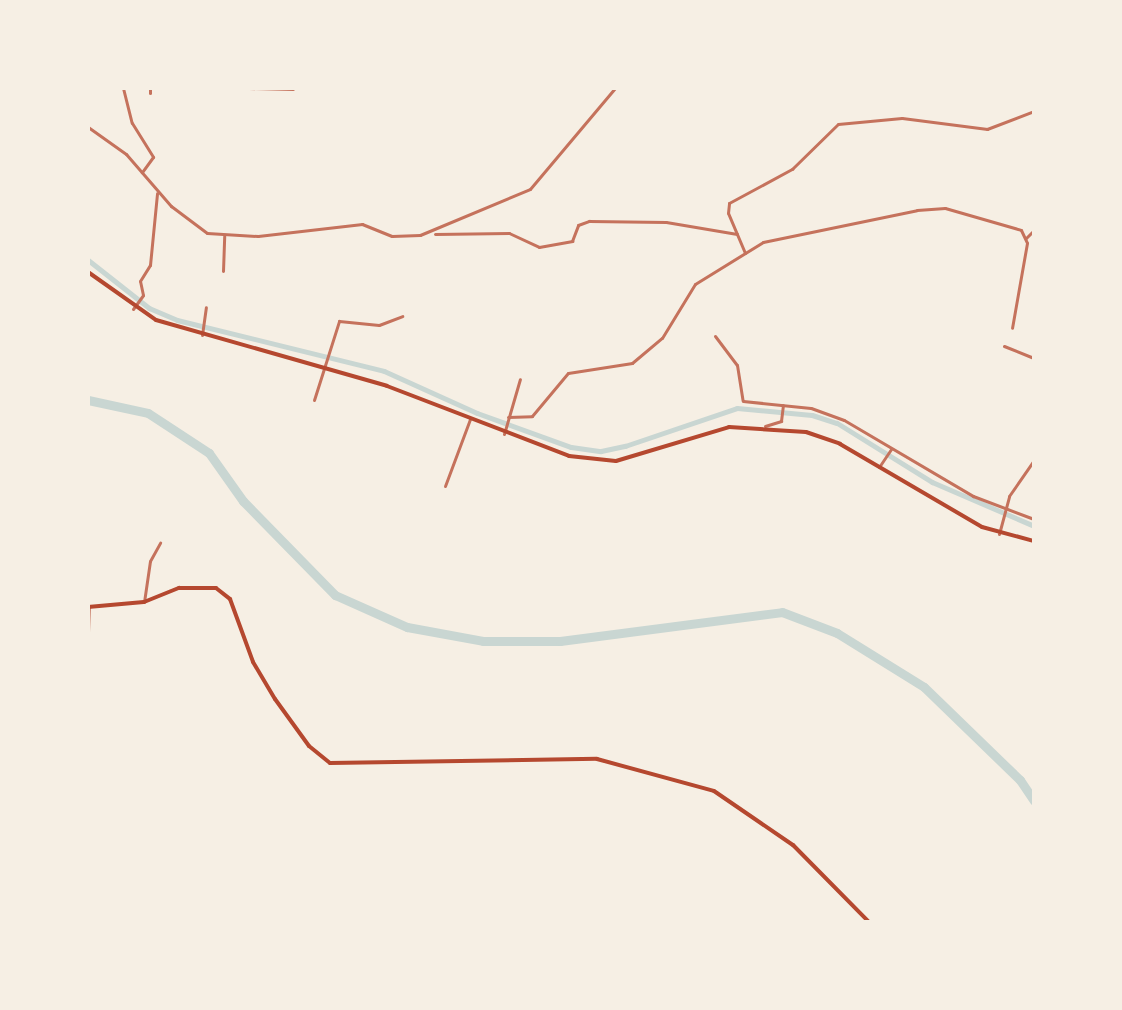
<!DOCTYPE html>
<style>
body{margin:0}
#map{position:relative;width:1122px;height:1010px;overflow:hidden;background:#f6efe4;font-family:"Work Sans",sans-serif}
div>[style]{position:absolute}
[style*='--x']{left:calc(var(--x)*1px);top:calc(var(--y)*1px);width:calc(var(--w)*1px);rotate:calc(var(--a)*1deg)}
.canal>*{height:5px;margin:-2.5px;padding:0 2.5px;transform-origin:2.5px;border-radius:2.5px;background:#c9d6d2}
.river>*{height:9px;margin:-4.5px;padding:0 4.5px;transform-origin:4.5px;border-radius:4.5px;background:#c9d6d2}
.minor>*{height:3px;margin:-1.5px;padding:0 1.5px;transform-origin:1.5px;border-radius:1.5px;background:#c5725c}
.secondary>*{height:4px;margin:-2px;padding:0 2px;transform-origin:2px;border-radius:2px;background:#b5482f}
span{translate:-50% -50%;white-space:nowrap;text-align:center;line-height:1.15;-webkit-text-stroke:6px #f6efe4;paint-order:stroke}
.frame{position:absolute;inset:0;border:90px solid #f6efe4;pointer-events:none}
</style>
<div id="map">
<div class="canal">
<i style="--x:88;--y:260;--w:78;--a:38.2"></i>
<i style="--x:149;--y:308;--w:30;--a:23"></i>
<i style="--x:177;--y:320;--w:213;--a:13.8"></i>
<i style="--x:384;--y:371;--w:102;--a:24.3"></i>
<i style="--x:477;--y:413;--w:100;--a:19.9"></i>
<i style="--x:571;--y:447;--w:30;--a:8"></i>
<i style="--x:601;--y:451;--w:25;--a:-12"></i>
<i style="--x:625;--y:446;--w:118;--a:-18.7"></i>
<i style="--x:737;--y:408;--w:75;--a:5.3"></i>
<i style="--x:812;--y:415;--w:26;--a:18"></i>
<i style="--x:837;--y:423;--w:112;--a:31.8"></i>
<i style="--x:932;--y:482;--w:111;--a:23.3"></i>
</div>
<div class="river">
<i style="--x:88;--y:400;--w:61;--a:12.2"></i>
<i style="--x:148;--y:413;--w:73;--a:33.3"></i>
<i style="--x:209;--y:453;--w:59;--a:54.7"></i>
<i style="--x:243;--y:501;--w:132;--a:45.6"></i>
<i style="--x:335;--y:595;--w:79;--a:24"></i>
<i style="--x:407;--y:627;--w:77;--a:10.4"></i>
<i style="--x:483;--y:641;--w:77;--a:0"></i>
<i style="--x:560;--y:641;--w:224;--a:-7.4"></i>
<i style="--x:782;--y:612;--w:59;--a:20.9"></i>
<i style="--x:837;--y:633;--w:102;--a:31.8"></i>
<i style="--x:924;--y:687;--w:134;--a:44.1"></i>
<i style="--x:1020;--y:780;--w:25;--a:56"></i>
</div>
<div class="minor">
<i style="--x:123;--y:88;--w:36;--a:76"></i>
<i style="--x:132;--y:123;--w:40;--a:58"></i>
<i style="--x:153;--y:157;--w:19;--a:126"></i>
<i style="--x:249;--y:88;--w:44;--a:1.3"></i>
<i style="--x:150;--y:93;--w:5;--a:-90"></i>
<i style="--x:88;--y:127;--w:47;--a:35.4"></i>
<i style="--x:126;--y:154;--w:69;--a:49.1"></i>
<i style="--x:171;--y:206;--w:45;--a:36.9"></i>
<i style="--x:207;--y:233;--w:51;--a:3.4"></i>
<i style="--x:258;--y:236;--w:105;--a:-6.6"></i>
<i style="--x:362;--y:224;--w:32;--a:22"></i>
<i style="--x:392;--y:236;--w:28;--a:-2"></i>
<i style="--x:420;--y:235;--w:119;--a:-22.7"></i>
<i style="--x:530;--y:189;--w:132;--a:-49.9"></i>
<i style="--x:435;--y:234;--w:74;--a:-0.8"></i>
<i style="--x:509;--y:233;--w:33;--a:25"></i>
<i style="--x:539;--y:247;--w:34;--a:-10"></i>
<i style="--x:572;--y:241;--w:17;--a:-69"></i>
<i style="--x:578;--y:225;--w:12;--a:-20"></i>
<i style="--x:589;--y:221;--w:77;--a:0.7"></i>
<i style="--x:666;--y:222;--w:72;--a:9.6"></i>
<i style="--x:1026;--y:238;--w:11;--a:-45"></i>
<i style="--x:745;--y:253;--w:43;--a:-113"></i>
<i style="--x:728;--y:213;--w:10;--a:-84"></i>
<i style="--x:729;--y:203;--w:72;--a:-28.4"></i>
<i style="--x:792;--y:169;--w:64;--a:-44.4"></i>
<i style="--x:838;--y:124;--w:64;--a:-5.4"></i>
<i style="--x:902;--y:118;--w:86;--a:7.4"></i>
<i style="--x:987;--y:129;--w:50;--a:-21"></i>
<i style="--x:223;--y:271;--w:35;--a:-88"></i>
<i style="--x:133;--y:309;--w:17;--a:-54"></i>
<i style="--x:143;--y:295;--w:14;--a:-102"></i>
<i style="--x:140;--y:281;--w:19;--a:-58"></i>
<i style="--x:150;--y:265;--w:72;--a:-84.4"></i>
<i style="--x:202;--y:335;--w:28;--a:-82"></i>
<i style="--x:715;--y:336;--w:36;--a:53"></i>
<i style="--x:737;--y:365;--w:36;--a:81"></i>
<i style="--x:743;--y:401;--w:68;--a:5.9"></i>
<i style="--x:811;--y:408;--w:35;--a:20"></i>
<i style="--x:844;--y:420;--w:150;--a:30.5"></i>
<i style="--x:973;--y:496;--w:65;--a:20.7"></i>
<i style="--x:1004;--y:346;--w:32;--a:22"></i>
<i style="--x:314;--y:400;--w:83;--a:-72.4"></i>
<i style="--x:339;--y:321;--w:40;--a:5.7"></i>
<i style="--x:379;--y:325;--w:25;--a:-21"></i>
<i style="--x:508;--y:417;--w:24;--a:-2"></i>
<i style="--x:532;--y:416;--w:56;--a:-50.1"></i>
<i style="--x:568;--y:373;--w:65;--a:-8.9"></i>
<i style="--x:632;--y:363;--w:39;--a:-40"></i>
<i style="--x:662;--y:338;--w:63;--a:-58.6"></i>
<i style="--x:695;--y:284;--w:80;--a:-31.7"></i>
<i style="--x:763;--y:242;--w:157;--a:-11.7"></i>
<i style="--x:917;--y:210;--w:28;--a:-4"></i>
<i style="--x:945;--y:208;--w:79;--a:16.1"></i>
<i style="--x:1021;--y:230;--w:14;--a:65"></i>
<i style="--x:1027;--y:243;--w:86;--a:100"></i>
<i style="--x:765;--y:426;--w:17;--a:-17"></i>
<i style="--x:781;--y:421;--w:16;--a:-83"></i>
<i style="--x:504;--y:434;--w:57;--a:-73.8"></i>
<i style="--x:879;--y:467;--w:22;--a:-56"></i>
<i style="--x:445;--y:486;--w:72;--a:-69.5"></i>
<i style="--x:999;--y:534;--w:39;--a:-75"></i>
<i style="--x:1009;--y:496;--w:44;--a:-55.2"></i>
<i style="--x:144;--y:602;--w:41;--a:-81.7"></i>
<i style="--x:150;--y:561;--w:21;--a:-61"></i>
<i style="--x:88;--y:632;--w:25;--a:-88"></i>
</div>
<div class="secondary">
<i style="--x:88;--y:272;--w:83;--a:35.2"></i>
<i style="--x:156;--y:320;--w:240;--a:15.9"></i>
<i style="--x:387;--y:386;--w:195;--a:21"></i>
<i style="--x:569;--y:456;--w:47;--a:6.1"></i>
<i style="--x:616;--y:461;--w:118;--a:-16.7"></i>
<i style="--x:729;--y:427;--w:77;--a:3.7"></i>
<i style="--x:806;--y:432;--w:36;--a:19"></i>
<i style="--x:840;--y:444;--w:164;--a:30.3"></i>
<i style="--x:982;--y:527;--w:54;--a:15.1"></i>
<i style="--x:88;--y:607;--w:56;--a:-5.1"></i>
<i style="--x:144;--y:602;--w:38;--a:-22"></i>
<i style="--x:179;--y:588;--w:37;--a:0"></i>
<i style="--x:216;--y:588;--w:18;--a:38"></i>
<i style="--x:230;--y:599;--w:67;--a:69.9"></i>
<i style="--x:253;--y:662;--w:43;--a:59.3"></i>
<i style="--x:275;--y:699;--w:58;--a:54.1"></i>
<i style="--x:309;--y:746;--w:27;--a:39"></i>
<i style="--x:330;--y:763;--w:267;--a:-0.9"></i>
<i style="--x:597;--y:759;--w:121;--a:15.3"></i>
<i style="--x:714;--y:791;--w:96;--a:34.4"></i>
<i style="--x:793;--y:845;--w:108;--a:45.4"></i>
</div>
<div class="frame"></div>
</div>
